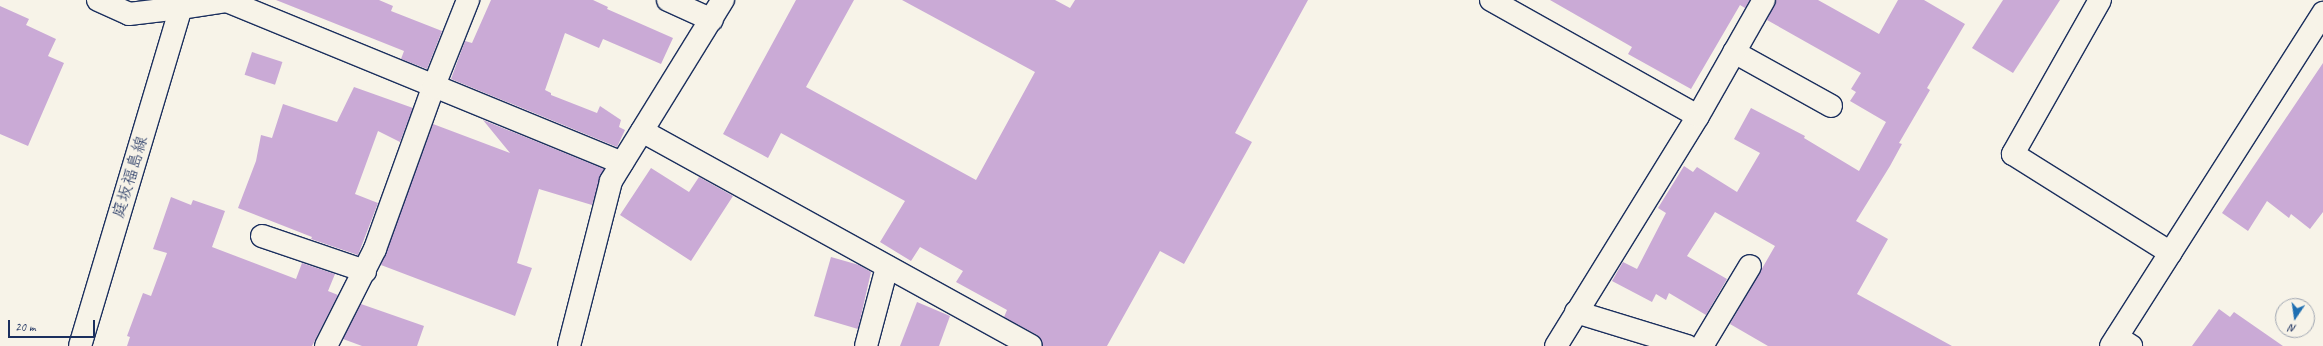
<!DOCTYPE html>
<meta charset="utf-8">
<style>
body{margin:0}
#map{position:relative;width:2323px;height:346px;overflow:hidden;background:#f7f3e8;font-family:Caveat,"Klee One",sans-serif}
div>[style]{position:absolute}
[style*='--x']{left:calc(var(--x)*1px);top:calc(var(--y)*1px);width:calc(var(--w)*1px);rotate:calc(var(--a)*1deg)}
.building>*{inset:0;background:#caaad6;transform-origin:0 0}
.roads{filter:drop-shadow(1px 0 #1b2f5e) drop-shadow(-1px 0 #1b2f5e) drop-shadow(0 1px #1b2f5e) drop-shadow(0 -1px #1b2f5e)}
.street>*{height:22px;margin:-11px;padding:0 11px;transform-origin:11px;border-radius:11px;background:#f7f3e8}
.secondary>*{height:22px;margin:-11px;padding:0 11px;transform-origin:11px;border-radius:11px;background:#f7f3e8}
span{translate:-50% -50%;white-space:nowrap;text-align:center;line-height:1.15;-webkit-text-stroke:3px #f7f3e8;paint-order:stroke}
.street-label{font-size:17px;color:#1b2f5e}
.north{position:absolute;left:2275px;top:298px;width:40px;height:40px;box-sizing:border-box;background:#f7f3e8;border:1px solid #9fa5b1;border-radius:50%;rotate:193deg;font-size:11px;font-weight:700;line-height:16px;text-align:center;color:#1b2f5e}
.north::after{content:'';display:block;margin:auto;width:14px;height:18px;background:#1f6fb2;clip-path:polygon(50% 0,100% 100%,50% 72%,0 100%)}
.scale{position:absolute;left:8px;top:320px;width:87px;height:18px;box-sizing:border-box;border:2px solid #1b2f5e;border-top:0;padding-left:5px;font-size:12px;line-height:14px;white-space:nowrap;color:#1b2f5e;-webkit-text-stroke:3px #f7f3e8;paint-order:stroke}
</style>
<div id="map">
<div class="building">
<i style="clip-path:polygon(276px 0,379px 0,393px 6px,391px 11px,442px 31px,427px 69px,401px 59px,404px 51px)"></i>
<i style="clip-path:polygon(491px 0,593px 0,608px 7px,607px 9px,673px 38px,661px 64px,603px 39px,599px 48px,565px 33px,545px 90px,551px 93px,551px 95px,597px 113px,600px 106px,621px 120px,619px 127px,625px 130px,617px 147px,451px 79px,465px 41px,472px 43px)"></i>
<i style="clip-path:polygon(796px 0,854px 0,806px 87px,976px 180px,1035px 72px,902px 0,1055px 0,1070px 8px,1075px 0,1308px 0,1235px 133px,1252px 142px,1184px 264px,1160px 251px,1107px 346px,1043px 346px,1037px 335px,1004px 317px,1007px 310px,956px 282px,963px 271px,920px 247px,911px 261px,880px 242px,905px 201px,781px 133px,768px 158px,723px 134px)"></i>
<i style="clip-path:polygon(1550px 0,1750px 0,1745px 8px,1740px 5px,1691px 89px,1628px 54px,1632px 47px)"></i>
<i style="clip-path:polygon(1776px 0,1818px 0,1879px 34px,1898px 0,1924px 0,1965px 24px,1927px 88px,1930px 90px,1899px 143px,1902px 144px,1890px 166px,1856px 221px,1888px 239px,1857px 294px,1952px 346px,1768px 346px,1730px 324px,1775px 246px,1715px 212px,1687px 256px,1727px 279px,1706px 315px,1669px 293px,1666px 300px,1656px 294px,1652px 302px,1612px 281px,1623px 262px,1637px 269px,1666px 213px,1658px 208px,1684px 166px,1693px 172px,1697px 167px,1737px 192px,1760px 153px,1734px 139px,1751px 108px,1805px 136px,1804px 138px,1859px 171px,1886px 122px,1850px 101px,1856px 92px,1851px 89px,1861px 73px,1767px 20px)"></i>
<i style="clip-path:polygon(2003px 0,2060px 0,2013px 73px,1972px 48px)"></i>
<i style="clip-path:polygon(0 6px,29px 19px,26px 25px,56px 39px,48px 56px,64px 63px,28px 146px,0 134px)"></i>
<i style="left:252px;top:52px;width:32px;height:24px;rotate:18deg"></i>
<i style="clip-path:polygon(2323px 63px,2323px 212px,2310px 229px,2291px 214px,2289px 218px,2267px 201px,2248px 231px,2222px 213px)"></i>
<i style="clip-path:polygon(354px 87px,413px 108px,400px 142px,378px 131px,355px 194px,378px 203px,358px 255px,311px 239px,312px 237px,238px 208px,256px 161px,261px 135px,272px 138px,283px 104px,337px 122px)"></i>
<i style="clip-path:polygon(483px 120px,604px 169px,592px 205px,539px 189px,517px 263px,532px 268px,515px 316px,381px 265px,433px 124px,510px 153px)"></i>
<i style="clip-path:polygon(651px 168px,689px 192px,699px 177px,733px 196px,691px 261px,620px 215px)"></i>
<i style="clip-path:polygon(171px 197px,191px 205px,193px 200px,225px 211px,212px 247px,296px 279px,302px 263px,335px 274px,328px 291px,338px 295px,312px 346px,127px 346px,130px 337px,127px 336px,143px 293px,151px 296px,167px 253px,153px 249px)"></i>
<i style="clip-path:polygon(831px 257px,859px 265px,871px 272px,858px 329px,814px 316px)"></i>
<i style="clip-path:polygon(917px 302px,950px 316px,939px 346px,900px 346px)"></i>
<i style="clip-path:polygon(361px 304px,424px 326px,417px 346px,362px 346px,343px 339px)"></i>
<i style="clip-path:polygon(2219px 309px,2230px 317px,2234px 312px,2283px 346px,2192px 346px)"></i>
</div>
<div class="roads">
<div class="street">
<i style="--x:668;--y:0;--w:48;--a:24.4"></i>
<i style="--x:1491;--y:0;--w:237;--a:29.3"></i>
<i style="--x:2100;--y:0;--w:177;--a:119.5"></i>
<i style="--x:2013;--y:154;--w:186;--a:32.1"></i>
<i style="--x:180;--y:8;--w:48;--a:-8.5"></i>
<i style="--x:227;--y:1;--w:427;--a:22.3"></i>
<i style="--x:1734;--y:52;--w:111;--a:29.1"></i>
<i style="--x:642;--y:131;--w:444;--a:28.9"></i>
<i style="--x:262;--y:236;--w:109;--a:18.8"></i>
<i style="--x:1576;--y:312;--w:116;--a:17"></i>
<i style="--x:326;--y:346;--w:109;--a:-63.2"></i>
<i style="--x:375;--y:249;--w:171;--a:-70.2"></i>
<i style="--x:433;--y:88;--w:95;--a:-68.3"></i>
<i style="--x:569;--y:346;--w:170;--a:-75.7"></i>
<i style="--x:611;--y:181;--w:213;--a:-58.3"></i>
<i style="--x:866;--y:346;--w:82;--a:-75.1"></i>
<i style="--x:1556;--y:346;--w:270;--a:-58.3"></i>
<i style="--x:1698;--y:116;--w:133;--a:-60.4"></i>
<i style="--x:1702;--y:346;--w:93;--a:-59"></i>
<i style="--x:2111;--y:346;--w:395;--a:-57.5"></i>
</div>
<div class="secondary">
<i style="--x:98;--y:0;--w:34;--a:24"></i>
<i style="--x:129;--y:14;--w:51;--a:-6.7"></i>
<i style="--x:2117;--y:337;--w:17;--a:33"></i>
<i style="--x:80;--y:346;--w:361;--a:-73.4"></i>
</div>
</div>
<div class="street-label">
<span style="left:130px;top:177px;rotate:-73deg">庭坂福島線</span>
</div>
<div class="north">N</div>
<div class="scale">20 m</div>
</div>
